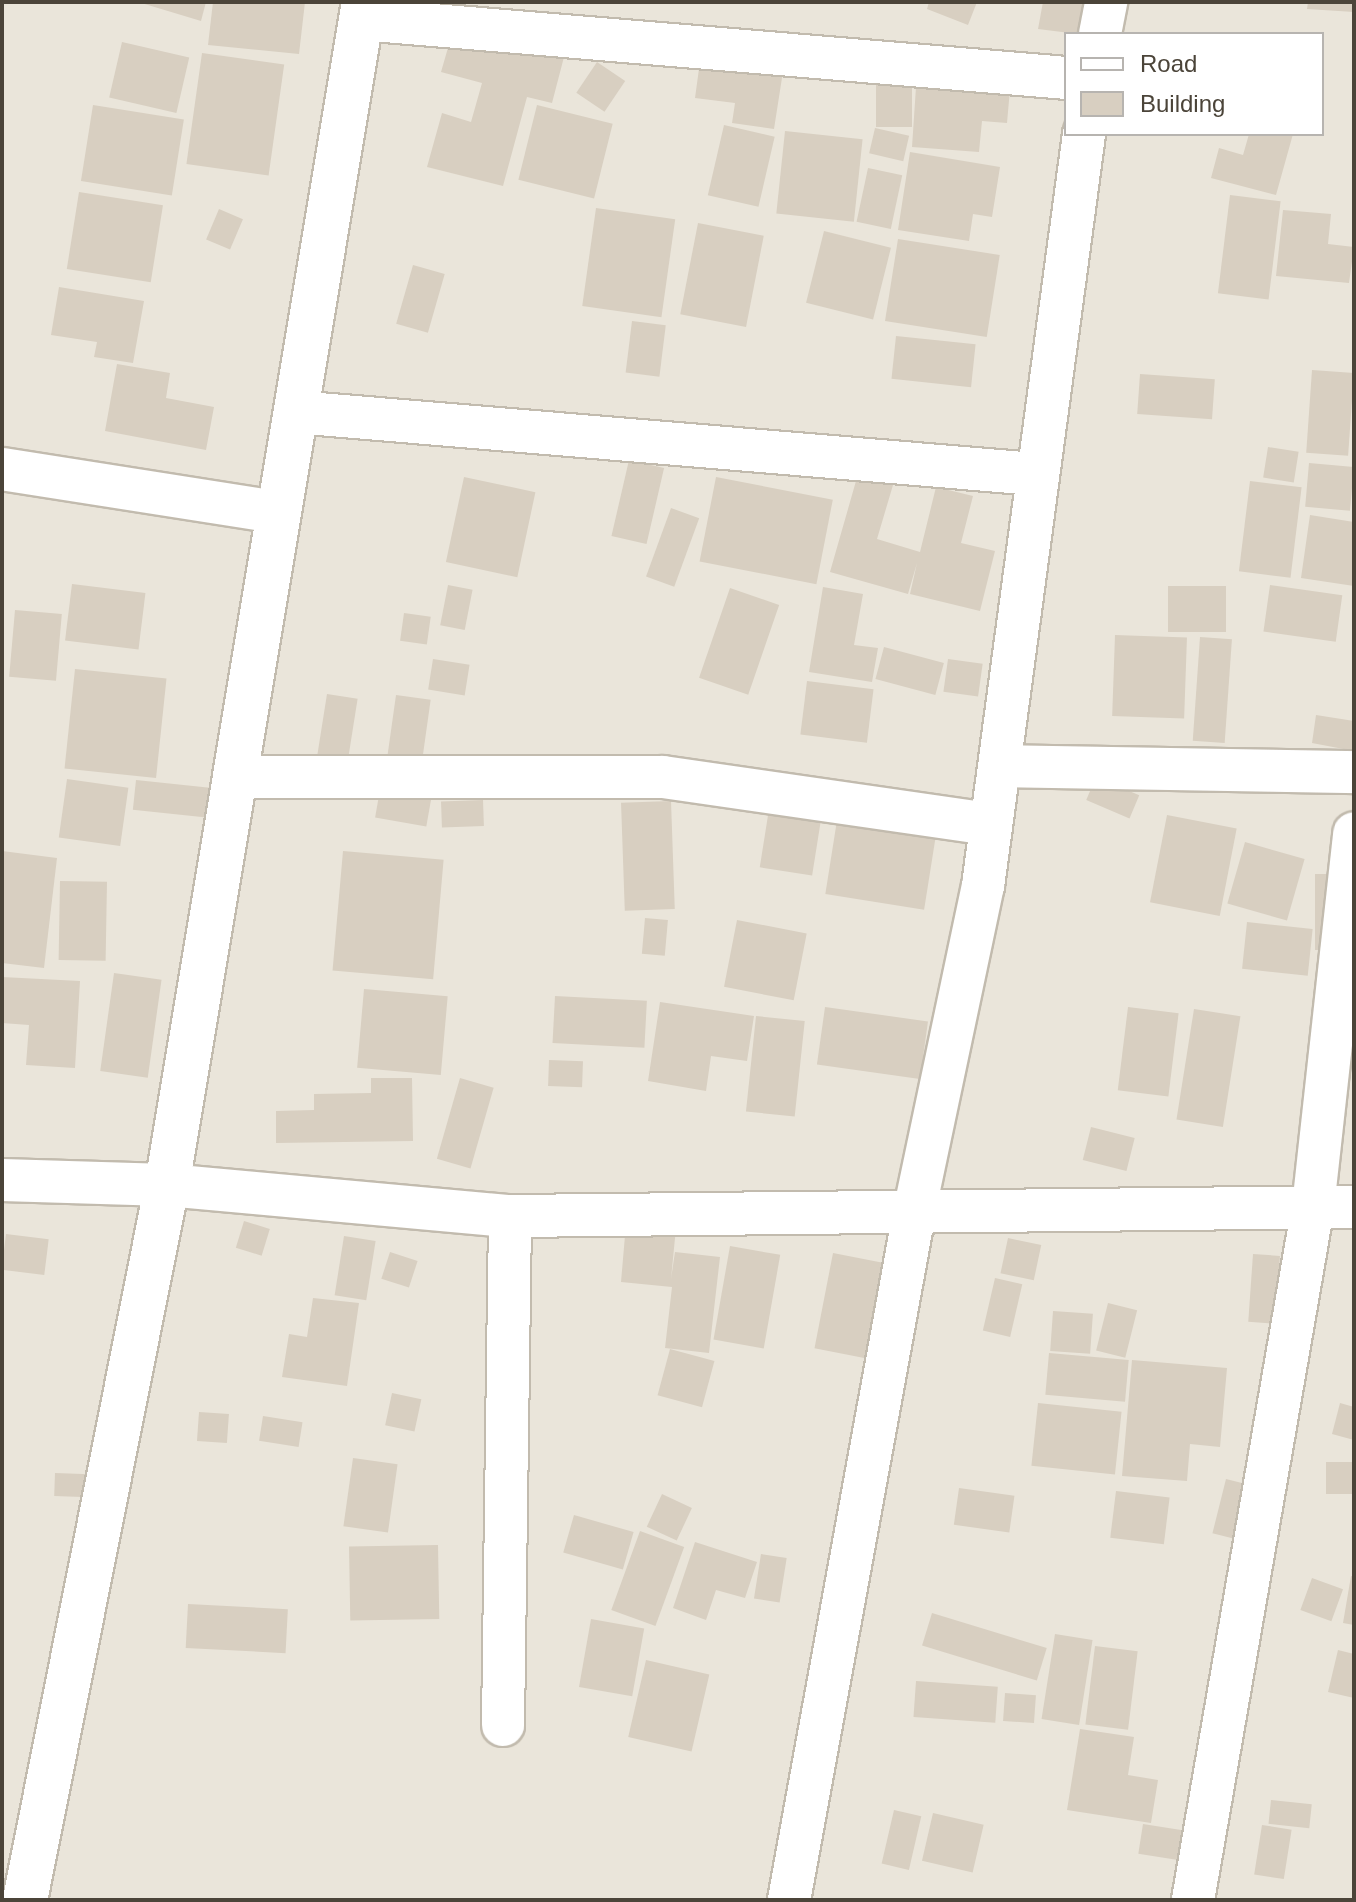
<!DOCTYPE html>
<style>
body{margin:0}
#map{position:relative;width:1356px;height:1902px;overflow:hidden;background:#f6f3ec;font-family:Arial,sans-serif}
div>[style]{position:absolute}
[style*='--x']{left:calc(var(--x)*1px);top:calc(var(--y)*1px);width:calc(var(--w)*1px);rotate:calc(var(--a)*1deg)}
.residential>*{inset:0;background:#eae5da}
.building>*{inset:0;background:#d8cfc1;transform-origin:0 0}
.roads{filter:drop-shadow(2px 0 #c2bbae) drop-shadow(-2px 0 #c2bbae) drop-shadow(0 2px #c2bbae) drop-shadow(0 -2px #c2bbae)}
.minor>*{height:42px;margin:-21px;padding:0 21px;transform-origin:21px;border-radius:21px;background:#fff}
.tertiary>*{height:44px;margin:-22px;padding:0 22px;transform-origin:22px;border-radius:22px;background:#fff}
span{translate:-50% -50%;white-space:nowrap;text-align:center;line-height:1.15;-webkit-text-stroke:6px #fff;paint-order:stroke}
.frame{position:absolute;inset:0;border:4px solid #4b4439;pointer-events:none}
.legend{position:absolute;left:1064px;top:32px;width:260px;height:104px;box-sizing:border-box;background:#fff;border:2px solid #b7b4b0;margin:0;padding:10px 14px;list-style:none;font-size:24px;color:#4b4439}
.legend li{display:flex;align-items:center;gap:16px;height:40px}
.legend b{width:40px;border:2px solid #b7b4b0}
</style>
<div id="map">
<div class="residential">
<i style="clip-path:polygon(evenodd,2px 2px,1354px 2px,1354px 1900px,2px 1900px,2px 2px,1066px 34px,1322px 34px,1322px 134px,1066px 134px,1066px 34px)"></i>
</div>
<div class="building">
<i style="clip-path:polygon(138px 2px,206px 2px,201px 21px)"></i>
<i style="clip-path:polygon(213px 2px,305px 2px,299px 54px,208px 45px)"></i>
<i style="clip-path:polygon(929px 2px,977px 2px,968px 25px,927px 9px)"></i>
<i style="clip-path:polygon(1043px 2px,1084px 2px,1078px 34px,1038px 29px)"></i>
<i style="clip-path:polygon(1308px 2px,1354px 2px,1354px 12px,1307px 9px)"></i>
<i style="clip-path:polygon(454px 27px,564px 57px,552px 103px,527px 97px,503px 186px,427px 167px,442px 113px,471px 122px,482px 83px,441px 72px)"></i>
<i style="left:122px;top:42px;width:69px;height:57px;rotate:13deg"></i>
<i style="left:202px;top:53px;width:83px;height:112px;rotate:8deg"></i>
<i style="clip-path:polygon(701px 54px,784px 65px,774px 129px,732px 123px,735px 103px,695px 98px)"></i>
<i style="left:912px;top:60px;width:67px;height:36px;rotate:90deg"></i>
<i style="left:597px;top:62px;width:34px;height:37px;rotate:34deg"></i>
<i style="clip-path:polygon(917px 72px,1011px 78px,1007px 123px,982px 121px,979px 152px,912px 147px)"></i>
<i style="left:93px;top:105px;width:92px;height:77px;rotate:9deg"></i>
<i style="left:537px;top:105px;width:78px;height:77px;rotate:14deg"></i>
<i style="left:724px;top:125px;width:52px;height:72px;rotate:13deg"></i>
<i style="left:875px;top:128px;width:35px;height:26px;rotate:13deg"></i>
<i style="left:785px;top:131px;width:78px;height:83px;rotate:6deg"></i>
<i style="clip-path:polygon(1249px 134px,1293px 134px,1276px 195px,1211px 178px,1219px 148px,1243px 155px)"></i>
<i style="clip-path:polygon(910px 152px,1000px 167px,992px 217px,973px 214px,969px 241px,898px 230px)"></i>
<i style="left:868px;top:168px;width:35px;height:55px;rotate:12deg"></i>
<i style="left:79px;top:192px;width:85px;height:78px;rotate:9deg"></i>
<i style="left:1230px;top:195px;width:51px;height:99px;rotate:7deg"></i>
<i style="left:596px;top:208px;width:80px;height:99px;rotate:8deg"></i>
<i style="left:219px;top:209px;width:26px;height:33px;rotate:23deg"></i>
<i style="clip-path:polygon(1283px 210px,1331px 214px,1328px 244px,1354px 247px,1349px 283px,1276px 276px)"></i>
<i style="left:698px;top:223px;width:67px;height:93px;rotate:11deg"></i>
<i style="left:824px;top:231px;width:69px;height:74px;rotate:14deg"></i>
<i style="left:898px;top:239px;width:103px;height:83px;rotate:9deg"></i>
<i style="left:413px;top:265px;width:33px;height:61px;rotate:16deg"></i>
<i style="clip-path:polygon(59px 287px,144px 301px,133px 363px,94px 357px,97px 342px,51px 335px)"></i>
<i style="left:632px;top:321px;width:34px;height:52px;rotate:7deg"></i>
<i style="left:896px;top:336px;width:80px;height:43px;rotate:6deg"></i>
<i style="clip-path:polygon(117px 364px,170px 373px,166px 398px,214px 407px,206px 450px,105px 431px)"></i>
<i style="left:1312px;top:370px;width:42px;height:83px;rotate:4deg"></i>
<i style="left:1140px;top:374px;width:75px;height:40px;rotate:4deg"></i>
<i style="left:1268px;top:447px;width:31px;height:31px;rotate:9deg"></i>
<i style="left:629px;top:460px;width:36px;height:78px;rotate:13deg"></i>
<i style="left:1309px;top:463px;width:45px;height:44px;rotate:5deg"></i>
<i style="clip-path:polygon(858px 474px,893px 485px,877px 539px,920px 552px,936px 487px,973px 496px,961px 543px,995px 551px,980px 611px,910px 594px,917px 563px,908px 594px,830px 572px)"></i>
<i style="left:464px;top:477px;width:73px;height:87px;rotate:12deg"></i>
<i style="left:716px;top:477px;width:119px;height:86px;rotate:11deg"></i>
<i style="left:1250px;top:481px;width:52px;height:91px;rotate:7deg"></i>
<i style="left:671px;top:508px;width:30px;height:73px;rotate:20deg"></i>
<i style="clip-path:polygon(1310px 515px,1354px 522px,1354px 586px,1301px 578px)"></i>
<i style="left:72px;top:584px;width:74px;height:57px;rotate:7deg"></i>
<i style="left:448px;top:585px;width:25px;height:41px;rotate:11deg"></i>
<i style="left:1270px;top:585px;width:73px;height:47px;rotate:8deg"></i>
<i style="left:1168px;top:586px;width:58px;height:46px"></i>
<i style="clip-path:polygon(823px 587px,863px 594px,854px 645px,878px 648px,872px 682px,809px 672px)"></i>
<i style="left:730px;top:588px;width:52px;height:95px;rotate:19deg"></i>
<i style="left:15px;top:610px;width:47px;height:67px;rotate:5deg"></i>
<i style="left:404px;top:613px;width:27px;height:28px;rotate:8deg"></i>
<i style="left:1115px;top:635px;width:72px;height:81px;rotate:2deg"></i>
<i style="left:1200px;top:637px;width:32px;height:104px;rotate:4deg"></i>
<i style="left:884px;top:647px;width:62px;height:33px;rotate:15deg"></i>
<i style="left:433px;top:659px;width:37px;height:31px;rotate:9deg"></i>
<i style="left:948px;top:659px;width:35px;height:33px;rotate:8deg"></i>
<i style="left:75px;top:669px;width:92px;height:100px;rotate:6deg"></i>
<i style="left:807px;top:681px;width:67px;height:54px;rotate:7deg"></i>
<i style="left:327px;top:694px;width:31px;height:62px;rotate:9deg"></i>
<i style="left:396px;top:695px;width:35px;height:63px;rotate:8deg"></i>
<i style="clip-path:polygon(1316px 715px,1354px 721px,1354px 751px,1312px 743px)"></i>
<i style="left:1096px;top:777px;width:47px;height:25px;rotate:23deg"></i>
<i style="left:67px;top:779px;width:62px;height:59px;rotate:8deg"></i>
<i style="left:136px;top:780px;width:86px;height:30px;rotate:6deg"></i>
<i style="left:381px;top:784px;width:52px;height:34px;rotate:10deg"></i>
<i style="left:483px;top:800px;width:26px;height:42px;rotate:88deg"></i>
<i style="left:671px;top:801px;width:108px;height:50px;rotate:88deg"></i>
<i style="left:769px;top:809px;width:53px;height:59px;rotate:9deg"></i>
<i style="left:838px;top:814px;width:100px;height:81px;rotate:9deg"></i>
<i style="left:1167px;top:815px;width:71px;height:89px;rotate:11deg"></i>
<i style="left:1245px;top:842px;width:62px;height:64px;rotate:16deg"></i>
<i style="clip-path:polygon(2px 851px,57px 858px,44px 968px,2px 963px)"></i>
<i style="left:343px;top:851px;width:101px;height:120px;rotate:5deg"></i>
<i style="left:1315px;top:874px;width:32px;height:76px"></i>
<i style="left:60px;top:881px;width:47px;height:79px;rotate:1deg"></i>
<i style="left:645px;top:918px;width:23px;height:36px;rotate:5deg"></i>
<i style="left:737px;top:920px;width:71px;height:68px;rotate:11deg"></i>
<i style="left:1247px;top:922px;width:66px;height:47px;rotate:6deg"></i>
<i style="left:114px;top:973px;width:48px;height:99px;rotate:8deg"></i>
<i style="clip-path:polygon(2px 977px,80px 981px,75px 1068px,26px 1065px,29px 1025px,2px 1023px)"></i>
<i style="left:364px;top:989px;width:84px;height:79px;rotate:5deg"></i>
<i style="left:555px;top:996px;width:92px;height:47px;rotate:3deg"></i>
<i style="clip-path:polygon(660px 1002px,754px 1016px,747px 1061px,711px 1056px,706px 1091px,648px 1081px)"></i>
<i style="left:825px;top:1007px;width:104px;height:58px;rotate:8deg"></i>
<i style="left:1128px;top:1007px;width:51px;height:84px;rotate:7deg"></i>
<i style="left:1194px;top:1009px;width:47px;height:112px;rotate:9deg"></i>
<i style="left:756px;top:1016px;width:49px;height:96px;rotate:6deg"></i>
<i style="left:549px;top:1060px;width:34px;height:26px;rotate:2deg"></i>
<i style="clip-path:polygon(371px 1078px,412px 1078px,413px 1141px,276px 1143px,276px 1111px,314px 1110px,314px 1094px,371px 1093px)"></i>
<i style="left:460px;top:1078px;width:35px;height:84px;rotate:16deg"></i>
<i style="left:1091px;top:1127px;width:45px;height:34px;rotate:14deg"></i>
<i style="left:244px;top:1221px;width:27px;height:28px;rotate:17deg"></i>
<i style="clip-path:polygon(626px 1224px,676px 1228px,671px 1279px,675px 1252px,720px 1257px,709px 1353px,665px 1348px,672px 1287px,621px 1282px)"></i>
<i style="left:6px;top:1234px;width:43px;height:36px;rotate:7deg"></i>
<i style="left:344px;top:1236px;width:32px;height:60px;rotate:9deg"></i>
<i style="left:1008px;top:1238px;width:34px;height:36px;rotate:12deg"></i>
<i style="left:730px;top:1246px;width:51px;height:95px;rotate:10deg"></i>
<i style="left:390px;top:1252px;width:29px;height:28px;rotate:18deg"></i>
<i style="left:833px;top:1253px;width:52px;height:97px;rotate:11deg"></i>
<i style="left:1253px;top:1254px;width:27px;height:68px;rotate:4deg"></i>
<i style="left:995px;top:1278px;width:28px;height:54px;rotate:13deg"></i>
<i style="clip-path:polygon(313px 1298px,359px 1303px,347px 1386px,282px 1377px,289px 1334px,307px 1337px)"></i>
<i style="left:1108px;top:1303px;width:30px;height:49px;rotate:14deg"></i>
<i style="left:1053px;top:1311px;width:40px;height:40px;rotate:4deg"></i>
<i style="left:670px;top:1349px;width:46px;height:48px;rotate:15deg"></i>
<i style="left:1049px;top:1353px;width:80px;height:42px;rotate:5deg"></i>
<i style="clip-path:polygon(1132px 1360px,1227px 1368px,1220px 1447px,1190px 1444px,1187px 1481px,1122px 1476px)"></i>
<i style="left:392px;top:1393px;width:30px;height:33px;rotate:12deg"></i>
<i style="left:1038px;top:1403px;width:84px;height:63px;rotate:6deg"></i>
<i style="clip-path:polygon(1340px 1403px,1354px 1407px,1354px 1440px,1332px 1434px)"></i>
<i style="left:199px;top:1412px;width:30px;height:29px;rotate:4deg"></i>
<i style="left:263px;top:1416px;width:40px;height:25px;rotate:9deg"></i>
<i style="left:353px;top:1458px;width:45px;height:69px;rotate:8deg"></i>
<i style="left:1326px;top:1462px;width:28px;height:32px"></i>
<i style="left:55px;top:1473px;width:35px;height:23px;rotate:2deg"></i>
<i style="left:1226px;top:1479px;width:37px;height:56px;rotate:14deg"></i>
<i style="left:959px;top:1488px;width:56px;height:37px;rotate:8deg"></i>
<i style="left:1116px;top:1491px;width:54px;height:47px;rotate:7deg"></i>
<i style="left:662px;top:1494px;width:33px;height:36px;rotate:25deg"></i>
<i style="left:574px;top:1515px;width:62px;height:39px;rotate:16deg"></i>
<i style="left:640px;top:1531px;width:47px;height:84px;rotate:20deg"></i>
<i style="clip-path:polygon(695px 1542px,757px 1562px,745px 1598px,716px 1590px,706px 1620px,673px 1608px)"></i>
<i style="left:438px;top:1545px;width:74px;height:89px;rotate:89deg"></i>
<i style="left:761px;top:1554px;width:26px;height:45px;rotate:9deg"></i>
<i style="clip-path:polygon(1351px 1576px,1354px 1577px,1354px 1625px,1343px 1623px)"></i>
<i style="left:1312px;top:1578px;width:33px;height:34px;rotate:20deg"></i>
<i style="left:188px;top:1604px;width:100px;height:44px;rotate:3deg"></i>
<i style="left:932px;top:1613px;width:120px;height:34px;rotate:17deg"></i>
<i style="left:591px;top:1619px;width:54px;height:69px;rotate:10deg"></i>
<i style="left:1055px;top:1634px;width:38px;height:86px;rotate:9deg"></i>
<i style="left:1095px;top:1646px;width:43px;height:79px;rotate:7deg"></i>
<i style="clip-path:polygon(1338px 1650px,1354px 1654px,1354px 1698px,1328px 1692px)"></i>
<i style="left:646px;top:1660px;width:65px;height:79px;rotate:13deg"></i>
<i style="left:916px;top:1681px;width:82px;height:36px;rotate:4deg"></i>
<i style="left:1005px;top:1693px;width:31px;height:28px;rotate:4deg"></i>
<i style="clip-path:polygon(1080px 1729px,1134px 1737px,1128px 1775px,1158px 1780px,1151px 1823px,1067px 1810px)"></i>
<i style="left:1271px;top:1800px;width:41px;height:24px;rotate:6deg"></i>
<i style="left:894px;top:1810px;width:28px;height:55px;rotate:13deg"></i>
<i style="left:933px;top:1813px;width:52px;height:49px;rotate:13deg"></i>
<i style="left:1143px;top:1824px;width:53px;height:30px;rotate:9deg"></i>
<i style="left:1262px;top:1825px;width:30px;height:50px;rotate:9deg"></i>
</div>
<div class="roads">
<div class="minor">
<i style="--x:361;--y:19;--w:707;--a:4.78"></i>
<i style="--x:1100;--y:34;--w:33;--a:-79"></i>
<i style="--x:295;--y:412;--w:743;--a:4.79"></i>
<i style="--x:2;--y:469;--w:279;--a:8.9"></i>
<i style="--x:1000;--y:766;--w:354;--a:1"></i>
<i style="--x:235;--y:777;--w:428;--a:0"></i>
<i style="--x:663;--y:777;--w:331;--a:8.2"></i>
<i style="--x:2;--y:1180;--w:165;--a:1.7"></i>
<i style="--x:167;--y:1185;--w:344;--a:5.2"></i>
<i style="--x:510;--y:1216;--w:844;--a:-0.61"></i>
<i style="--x:503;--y:1725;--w:509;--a:-89.21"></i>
<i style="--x:789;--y:1900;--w:703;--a:-79.68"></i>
<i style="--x:915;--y:1208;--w:329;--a:-78.1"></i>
<i style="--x:983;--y:886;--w:759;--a:-82.35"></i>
<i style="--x:1193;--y:1900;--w:703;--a:-80.18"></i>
<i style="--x:1313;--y:1207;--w:376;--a:-83.7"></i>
</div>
<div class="tertiary">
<i style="--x:25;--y:1900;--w:729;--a:-78.77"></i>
<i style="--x:167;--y:1185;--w:1199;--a:-80.55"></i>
</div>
</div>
<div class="frame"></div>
<ul class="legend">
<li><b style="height:10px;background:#fff"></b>Road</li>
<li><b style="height:22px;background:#d8cfc1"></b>Building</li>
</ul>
</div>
